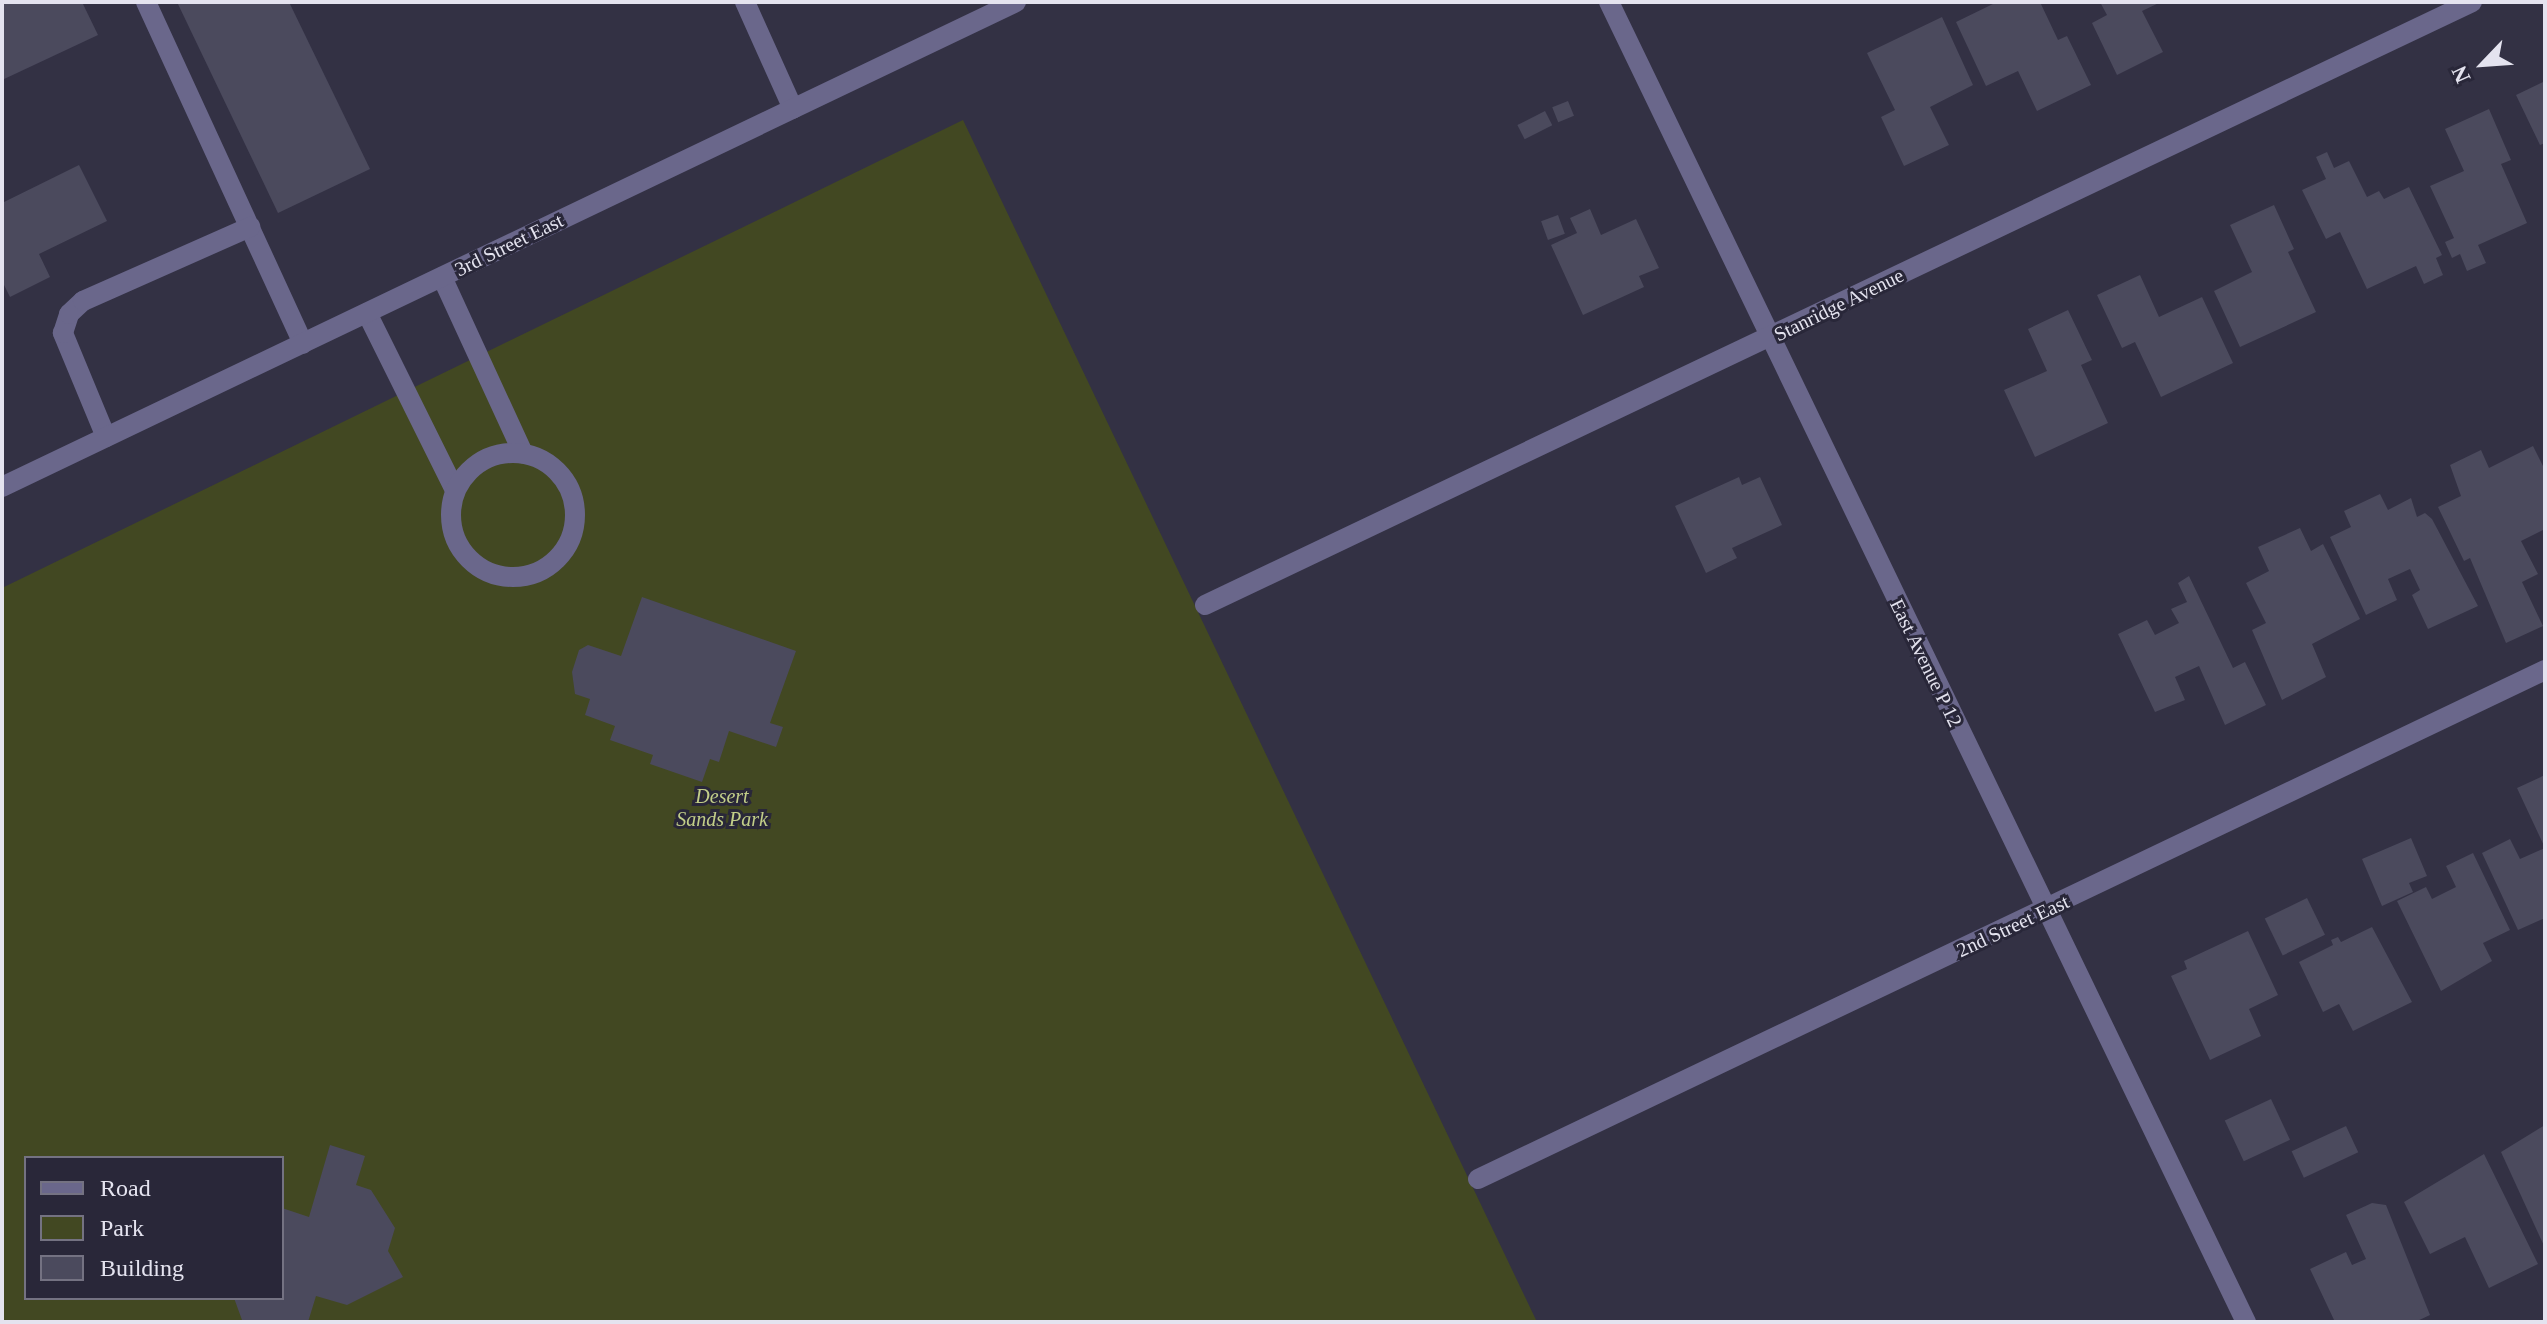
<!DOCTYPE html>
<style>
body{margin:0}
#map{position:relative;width:2547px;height:1324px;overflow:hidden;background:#333144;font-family:Georgia,serif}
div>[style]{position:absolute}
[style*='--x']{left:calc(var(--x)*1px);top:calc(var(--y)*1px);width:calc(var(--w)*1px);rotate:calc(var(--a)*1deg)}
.green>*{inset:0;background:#424822}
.building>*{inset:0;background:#4b4a5d;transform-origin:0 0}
.service>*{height:20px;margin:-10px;padding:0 10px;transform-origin:10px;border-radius:10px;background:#6a678b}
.service>.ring{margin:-10px;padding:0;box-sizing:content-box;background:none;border:20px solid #6a678b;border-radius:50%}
.minor>*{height:20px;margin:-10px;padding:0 10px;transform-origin:10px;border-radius:10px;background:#6a678b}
span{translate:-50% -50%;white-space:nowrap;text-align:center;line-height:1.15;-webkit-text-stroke:6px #292739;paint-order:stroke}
.street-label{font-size:20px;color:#e4e3ef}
.park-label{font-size:20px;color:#c2ce88;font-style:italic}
.frame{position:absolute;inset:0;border:4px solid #e4e3ef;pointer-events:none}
.legend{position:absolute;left:24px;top:1156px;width:260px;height:144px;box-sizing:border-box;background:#292739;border:2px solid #747282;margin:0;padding:10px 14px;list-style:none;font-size:24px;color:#e4e3ef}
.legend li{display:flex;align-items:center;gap:16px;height:40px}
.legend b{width:40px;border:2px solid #747282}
.north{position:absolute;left:2443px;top:24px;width:80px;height:80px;-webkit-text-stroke:6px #292739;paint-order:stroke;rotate:245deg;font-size:22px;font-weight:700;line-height:32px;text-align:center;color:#e4e3ef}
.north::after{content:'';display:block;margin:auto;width:28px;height:36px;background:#e4e3ef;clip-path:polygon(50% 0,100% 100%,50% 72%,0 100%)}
</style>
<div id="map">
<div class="green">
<i style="clip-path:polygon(evenodd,963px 120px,1537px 1322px,2px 1322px,2px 588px,963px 120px,26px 1158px,282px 1158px,282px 1298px,26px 1298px,26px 1158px)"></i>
</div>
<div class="building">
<i style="clip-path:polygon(2px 2px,82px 2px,98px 35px,2px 80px)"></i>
<i style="clip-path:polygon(177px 2px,289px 2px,370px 169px,278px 213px)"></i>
<i style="clip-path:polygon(1997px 2px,2040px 2px,2058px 40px,2067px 36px,2091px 85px,2037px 111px,2018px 71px,1986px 86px,1956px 22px)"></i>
<i style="clip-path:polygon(2100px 2px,2161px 2px,2142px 11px,2163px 52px,2117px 75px,2092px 23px,2107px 15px)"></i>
<i style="clip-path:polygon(1942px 17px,1973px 85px,1930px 107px,1949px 145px,1904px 166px,1881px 117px,1895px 110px,1867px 53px)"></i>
<i style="clip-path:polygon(2545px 81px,2545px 143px,2540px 145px,2516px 95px)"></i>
<i style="left:1568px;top:101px;width:16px;height:17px;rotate:68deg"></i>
<i style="clip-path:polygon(2489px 109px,2511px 160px,2501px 164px,2527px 223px,2478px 245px,2486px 263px,2467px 271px,2460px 254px,2452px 258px,2445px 242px,2454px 238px,2430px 186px,2464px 171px,2445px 129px)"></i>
<i style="left:1545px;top:111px;width:16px;height:31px;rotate:63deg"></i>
<i style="clip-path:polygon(2327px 152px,2334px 168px,2349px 161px,2367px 197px,2379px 191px,2384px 199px,2409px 187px,2442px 255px,2436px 258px,2443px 275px,2424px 284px,2416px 266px,2367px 289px,2340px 232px,2326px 239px,2302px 190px,2326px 179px,2316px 157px)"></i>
<i style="clip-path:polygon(79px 165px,107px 221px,39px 254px,50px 277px,10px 297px,2px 281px,2px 203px)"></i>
<i style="clip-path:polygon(2274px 205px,2294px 249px,2288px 252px,2316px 312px,2240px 347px,2214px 291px,2252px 272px,2230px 225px)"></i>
<i style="clip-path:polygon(1590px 209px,1601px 235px,1636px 219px,1659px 268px,1639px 276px,1644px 287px,1583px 315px,1551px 245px,1577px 233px,1570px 218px)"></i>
<i style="left:1558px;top:215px;width:20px;height:18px;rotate:70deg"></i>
<i style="clip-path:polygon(2140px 275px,2159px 317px,2202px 297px,2233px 363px,2161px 397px,2135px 342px,2122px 348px,2097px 295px)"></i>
<i style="clip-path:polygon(2068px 310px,2092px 360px,2081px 365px,2108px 423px,2035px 457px,2004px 390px,2047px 371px,2028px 329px)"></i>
<i style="clip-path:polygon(2533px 446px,2545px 470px,2545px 529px,2521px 541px,2538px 574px,2522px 582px,2543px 626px,2506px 643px,2470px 558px,2464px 561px,2438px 507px,2461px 496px,2450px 465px,2481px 450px,2489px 468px)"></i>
<i style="clip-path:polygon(1739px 477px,1742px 485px,1760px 477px,1782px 525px,1732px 548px,1737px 558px,1706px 573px,1675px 506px)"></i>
<i style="clip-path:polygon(2380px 494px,2388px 510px,2411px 498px,2417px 517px,2425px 513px,2432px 519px,2478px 606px,2428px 629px,2412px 595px,2420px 590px,2410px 569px,2388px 579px,2397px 600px,2366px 615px,2330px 537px,2351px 527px,2344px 511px)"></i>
<i style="clip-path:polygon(2300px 528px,2311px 551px,2323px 544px,2360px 619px,2312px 644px,2326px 677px,2282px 700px,2252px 630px,2266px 623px,2246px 583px,2269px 571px,2258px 547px)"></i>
<i style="clip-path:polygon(2189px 576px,2233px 668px,2245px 662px,2266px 705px,2225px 725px,2199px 666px,2175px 677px,2185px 700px,2155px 712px,2118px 634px,2147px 620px,2155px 635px,2179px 623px,2171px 609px,2187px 602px,2178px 583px)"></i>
<i style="clip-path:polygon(642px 597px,796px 651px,770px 723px,783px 727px,776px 747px,729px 731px,719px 762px,710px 759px,702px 782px,650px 764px,653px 755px,610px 740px,615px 726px,585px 715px,590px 699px,575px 694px,572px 672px,579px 650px,588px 645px,621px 656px)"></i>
<i style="clip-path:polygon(2545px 775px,2545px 918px,2518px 930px,2482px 853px,2510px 839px,2520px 859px,2545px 848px,2517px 788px)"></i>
<i style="clip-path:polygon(2411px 838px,2427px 876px,2409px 883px,2413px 892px,2382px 906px,2362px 859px)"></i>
<i style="clip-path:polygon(2473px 853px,2510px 930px,2483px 943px,2492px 961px,2441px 991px,2397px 901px,2426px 887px,2432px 899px,2456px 887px,2446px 866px)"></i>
<i style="left:2307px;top:898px;width:41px;height:47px;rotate:64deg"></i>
<i style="clip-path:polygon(2372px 927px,2412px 1002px,2353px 1031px,2339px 1004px,2323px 1012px,2299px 962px,2333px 945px,2331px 940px,2338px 937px,2341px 942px)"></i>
<i style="clip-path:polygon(2248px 931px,2278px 995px,2249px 1009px,2261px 1036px,2210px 1060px,2171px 976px,2187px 969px,2184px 961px)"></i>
<i style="left:2271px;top:1099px;width:45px;height:51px;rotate:65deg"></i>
<i style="clip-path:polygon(2545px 1125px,2545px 1248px,2501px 1152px)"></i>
<i style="left:2346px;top:1126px;width:29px;height:60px;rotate:65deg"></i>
<i style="clip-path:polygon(330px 1145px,365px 1156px,356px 1185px,371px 1190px,395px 1228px,388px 1251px,403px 1277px,347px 1305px,316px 1296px,308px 1322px,242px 1320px,234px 1298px,282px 1298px,282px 1208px,309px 1217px)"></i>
<i style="clip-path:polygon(2484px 1154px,2538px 1264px,2489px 1288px,2465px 1237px,2430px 1254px,2404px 1202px)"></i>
<i style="clip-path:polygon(2372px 1203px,2386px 1205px,2430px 1315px,2415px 1322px,2335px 1322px,2310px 1269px,2346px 1252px,2352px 1265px,2366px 1259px,2346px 1215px)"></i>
</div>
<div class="service">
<i style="--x:146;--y:2;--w:376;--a:65.3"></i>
<i style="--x:745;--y:2;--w:117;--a:65.8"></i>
<i style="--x:442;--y:277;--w:194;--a:65.3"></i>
<i style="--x:367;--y:313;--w:195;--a:63.6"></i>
<i style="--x:106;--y:437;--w:113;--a:-112.5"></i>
<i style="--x:63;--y:333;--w:20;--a:-72"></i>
<i style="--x:69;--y:314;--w:19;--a:-43"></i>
<i style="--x:83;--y:301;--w:183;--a:-23.9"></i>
<i class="ring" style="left:451px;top:453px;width:104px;height:104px"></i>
</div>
<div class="minor">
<i style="--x:1609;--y:2;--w:1466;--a:64.24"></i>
<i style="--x:2;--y:487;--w:1124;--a:-25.56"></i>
<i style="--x:1205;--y:605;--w:1403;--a:-25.45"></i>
<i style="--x:1478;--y:1179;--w:1182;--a:-25.5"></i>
</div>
<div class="street-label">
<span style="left:509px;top:245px;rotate:-26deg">3rd Street East</span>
<span style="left:1839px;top:305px;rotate:-26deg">Stanridge Avenue</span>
<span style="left:1926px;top:663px;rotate:64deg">East Avenue P 12</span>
<span style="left:2013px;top:926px;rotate:-25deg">2nd Street East</span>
</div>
<div class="park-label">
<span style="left:722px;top:808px">Desert<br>Sands Park</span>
</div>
<div class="frame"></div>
<ul class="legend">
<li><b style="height:10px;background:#6a678b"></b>Road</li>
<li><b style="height:22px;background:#424822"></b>Park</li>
<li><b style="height:22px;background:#4b4a5d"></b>Building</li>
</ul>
<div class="north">N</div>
</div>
